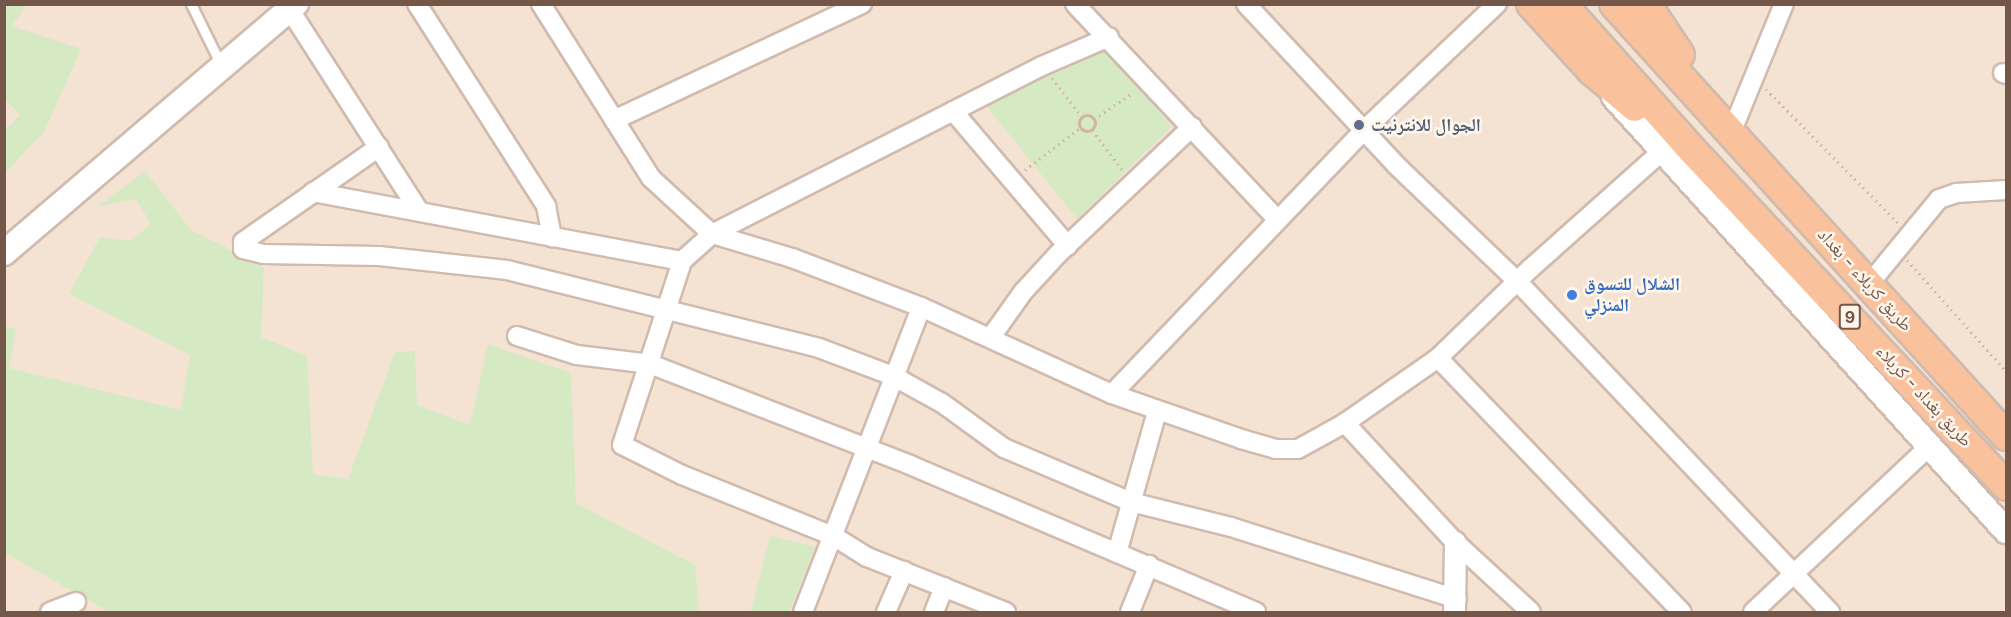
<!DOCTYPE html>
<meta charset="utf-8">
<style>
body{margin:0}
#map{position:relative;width:2011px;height:617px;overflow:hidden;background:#fcf2e5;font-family:Inter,"Noto Naskh Arabic",sans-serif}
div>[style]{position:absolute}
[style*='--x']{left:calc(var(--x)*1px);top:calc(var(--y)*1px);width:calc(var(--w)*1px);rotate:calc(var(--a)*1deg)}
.residential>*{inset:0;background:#f4e3d3;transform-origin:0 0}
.green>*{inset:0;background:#d5eac3}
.path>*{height:3px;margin-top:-1.5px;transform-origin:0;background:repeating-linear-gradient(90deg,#d7b29f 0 1.5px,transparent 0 6px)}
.path>.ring{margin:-1.5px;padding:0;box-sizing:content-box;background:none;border:3px solid #d7b29f;border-radius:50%}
.roads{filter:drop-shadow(2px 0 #d0bbae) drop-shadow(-2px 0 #d0bbae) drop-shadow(0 2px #d0bbae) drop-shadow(0 -2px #d0bbae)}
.service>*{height:9px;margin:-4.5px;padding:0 4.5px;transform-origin:4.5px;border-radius:4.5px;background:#fff}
.minor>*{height:18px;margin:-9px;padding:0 9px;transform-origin:9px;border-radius:9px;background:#fff}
.tertiary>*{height:21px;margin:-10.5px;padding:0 10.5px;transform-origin:10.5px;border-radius:10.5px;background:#fff}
.secondary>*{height:24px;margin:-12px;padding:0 12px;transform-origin:12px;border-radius:12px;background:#fff}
.trunk>*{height:28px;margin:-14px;padding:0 14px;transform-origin:14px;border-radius:14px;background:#f9c19c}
.dots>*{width:16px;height:16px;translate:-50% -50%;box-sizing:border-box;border:3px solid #fff6eb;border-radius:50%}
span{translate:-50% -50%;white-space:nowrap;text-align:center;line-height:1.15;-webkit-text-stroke:5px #fff6eb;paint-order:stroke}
.shield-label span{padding:2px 4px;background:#fff6eb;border:2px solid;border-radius:4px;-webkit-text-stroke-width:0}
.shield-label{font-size:16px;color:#75574a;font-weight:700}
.service-label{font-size:18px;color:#4e5e75;font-weight:700}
.left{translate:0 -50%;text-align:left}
.street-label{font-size:18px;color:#75574a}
.shop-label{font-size:18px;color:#366cbe;font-weight:700}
.frame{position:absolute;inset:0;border:6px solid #75574a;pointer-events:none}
</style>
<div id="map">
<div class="residential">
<i style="left:5px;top:5px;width:2001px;height:607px"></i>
</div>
<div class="green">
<i style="clip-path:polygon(5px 4px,26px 5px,12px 26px,81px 49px,44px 132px,5px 173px,5px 130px,20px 115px,5px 99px)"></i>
<i style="clip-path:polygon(1110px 46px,1171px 127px,1077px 219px,983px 102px)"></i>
<i style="clip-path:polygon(145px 171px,191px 230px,264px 267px,261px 337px,307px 356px,313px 474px,348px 479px,395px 352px,415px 351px,417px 405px,470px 425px,488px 344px,571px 373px,576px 503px,695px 565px,699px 612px,109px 612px,5px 553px,5px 326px,16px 329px,9px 368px,181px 410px,190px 355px,69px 294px,100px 237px,131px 241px,151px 224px,136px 199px,97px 207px)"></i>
<i style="clip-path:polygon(770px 536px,815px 547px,789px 612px,751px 612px)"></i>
</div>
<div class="path">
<i style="--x:1052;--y:78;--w:49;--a:52.4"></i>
<i style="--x:1766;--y:89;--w:188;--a:45.4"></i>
<i class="ring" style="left:1079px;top:115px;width:13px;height:13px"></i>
<i style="--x:1094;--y:119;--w:48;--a:-34"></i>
<i style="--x:1092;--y:130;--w:51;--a:52.9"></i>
<i style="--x:1025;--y:170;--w:69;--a:-37.4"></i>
<i style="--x:1907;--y:260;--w:149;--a:48.3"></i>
</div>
<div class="roads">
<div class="service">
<i style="--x:191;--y:4;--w:68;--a:63.8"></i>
</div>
<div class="minor">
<i style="--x:417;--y:4;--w:240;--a:57.4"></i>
<i style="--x:546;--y:206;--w:32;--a:79"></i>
<i style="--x:541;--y:4;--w:206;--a:57.7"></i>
<i style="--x:651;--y:178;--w:83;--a:42.6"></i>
<i style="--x:712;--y:234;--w:84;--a:16.7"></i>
<i style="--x:792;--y:258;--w:138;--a:20.8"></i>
<i style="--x:921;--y:307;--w:210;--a:24.5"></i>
<i style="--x:1112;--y:394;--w:137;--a:19.2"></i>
<i style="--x:1241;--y:439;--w:35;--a:16"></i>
<i style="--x:1275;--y:449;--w:23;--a:0"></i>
<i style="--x:1298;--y:449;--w:54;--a:-29"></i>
<i style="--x:1345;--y:423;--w:162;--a:47.3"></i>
<i style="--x:1455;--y:542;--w:103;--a:42.6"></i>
<i style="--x:1075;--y:4;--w:295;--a:46.8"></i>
<i style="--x:1246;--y:4;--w:221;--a:47"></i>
<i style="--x:1397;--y:166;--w:166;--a:43.8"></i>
<i style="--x:1517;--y:281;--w:456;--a:46.6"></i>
<i style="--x:290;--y:10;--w:239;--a:57.3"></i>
<i style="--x:2003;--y:73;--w:3;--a:18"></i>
<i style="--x:953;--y:111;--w:177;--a:49.6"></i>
<i style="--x:614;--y:120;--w:274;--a:-25.1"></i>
<i style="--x:1731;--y:133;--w:139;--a:-67.7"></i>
<i style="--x:379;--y:147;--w:166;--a:145.1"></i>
<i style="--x:243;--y:242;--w:7;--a:90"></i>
<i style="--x:243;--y:249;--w:21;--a:14"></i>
<i style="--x:263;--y:254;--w:116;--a:1"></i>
<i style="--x:379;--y:256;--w:129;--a:6.2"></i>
<i style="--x:507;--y:270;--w:322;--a:14"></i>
<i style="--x:819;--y:348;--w:79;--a:20.7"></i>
<i style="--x:893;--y:376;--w:56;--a:28.9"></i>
<i style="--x:942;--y:403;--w:77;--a:36"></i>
<i style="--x:1004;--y:448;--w:138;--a:23"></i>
<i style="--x:1131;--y:502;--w:103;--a:14"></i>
<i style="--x:1231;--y:527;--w:237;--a:17.7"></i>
<i style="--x:313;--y:192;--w:375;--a:10.6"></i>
<i style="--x:1869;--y:284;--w:110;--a:-50.5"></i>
<i style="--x:1939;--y:199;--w:18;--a:-19"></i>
<i style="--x:1956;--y:193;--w:50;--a:-3.4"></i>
<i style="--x:517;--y:336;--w:63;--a:17.6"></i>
<i style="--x:577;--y:355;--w:74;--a:7"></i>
<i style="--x:650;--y:364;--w:279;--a:21.2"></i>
<i style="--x:910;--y:465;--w:376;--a:23"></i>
<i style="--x:991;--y:337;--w:55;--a:-54.6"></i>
<i style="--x:1023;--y:292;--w:52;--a:-47.4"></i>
<i style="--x:1058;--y:254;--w:185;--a:-43.5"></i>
<i style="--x:1438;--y:358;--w:352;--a:46.2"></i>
<i style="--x:1112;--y:394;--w:364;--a:-46.3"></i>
<i style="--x:1363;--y:131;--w:185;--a:-43.5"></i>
<i style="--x:1345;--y:423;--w:113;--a:-35"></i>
<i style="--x:1438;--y:358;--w:129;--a:-44.1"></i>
<i style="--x:1531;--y:268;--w:174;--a:-41.7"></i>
<i style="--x:1117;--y:553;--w:147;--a:-74.2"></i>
<i style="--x:50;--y:612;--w:28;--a:-21"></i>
<i style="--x:803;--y:612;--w:327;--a:-68.8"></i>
<i style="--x:886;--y:612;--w:45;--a:-66.3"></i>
<i style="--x:934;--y:612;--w:27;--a:-68"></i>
<i style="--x:1006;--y:612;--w:149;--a:-158.4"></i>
<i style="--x:867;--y:557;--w:40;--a:-148"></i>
<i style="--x:833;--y:536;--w:163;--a:-158"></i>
<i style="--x:682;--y:475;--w:67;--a:-153.4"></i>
<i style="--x:622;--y:445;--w:194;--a:-71.9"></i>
<i style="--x:682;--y:261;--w:40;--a:-42"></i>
<i style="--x:712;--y:234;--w:370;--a:-27"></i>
<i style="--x:1042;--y:66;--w:73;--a:-23.4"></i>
<i style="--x:1130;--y:612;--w:51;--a:-68"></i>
<i style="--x:1753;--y:612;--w:241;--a:-43.2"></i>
</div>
<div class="tertiary">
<i style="--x:1454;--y:612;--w:70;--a:-89.2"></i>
</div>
<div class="secondary">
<i style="--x:1614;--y:97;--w:585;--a:47.91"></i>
<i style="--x:4;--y:253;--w:384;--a:-40.5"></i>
</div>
<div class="trunk">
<i style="--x:1531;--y:4;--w:89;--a:47.7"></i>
<i style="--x:1591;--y:70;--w:57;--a:40.1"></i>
<i style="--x:1562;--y:4;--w:195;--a:48.3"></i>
<i style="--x:1692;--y:150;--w:460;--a:46.9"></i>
<i style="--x:1614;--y:4;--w:583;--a:47.78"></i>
<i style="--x:1646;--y:4;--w:61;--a:56.3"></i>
</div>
</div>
<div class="dots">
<i style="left:1359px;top:125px;background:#5c6f8a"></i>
<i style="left:1572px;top:295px;background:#3f7fe0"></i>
</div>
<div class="shield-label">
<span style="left:1850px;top:317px">9</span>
</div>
<div class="service-label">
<span class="left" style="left:1371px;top:125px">الجوال للانترنيت</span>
</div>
<div class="street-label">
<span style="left:1865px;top:280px;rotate:48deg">طريق كربلاء - بغداد</span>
<span style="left:1924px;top:396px;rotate:47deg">طريق بغداد - كربلاء</span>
</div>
<div class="shop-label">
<span class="left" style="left:1584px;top:295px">الشلال للتسوق<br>المنزلي</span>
</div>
<div class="frame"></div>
</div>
